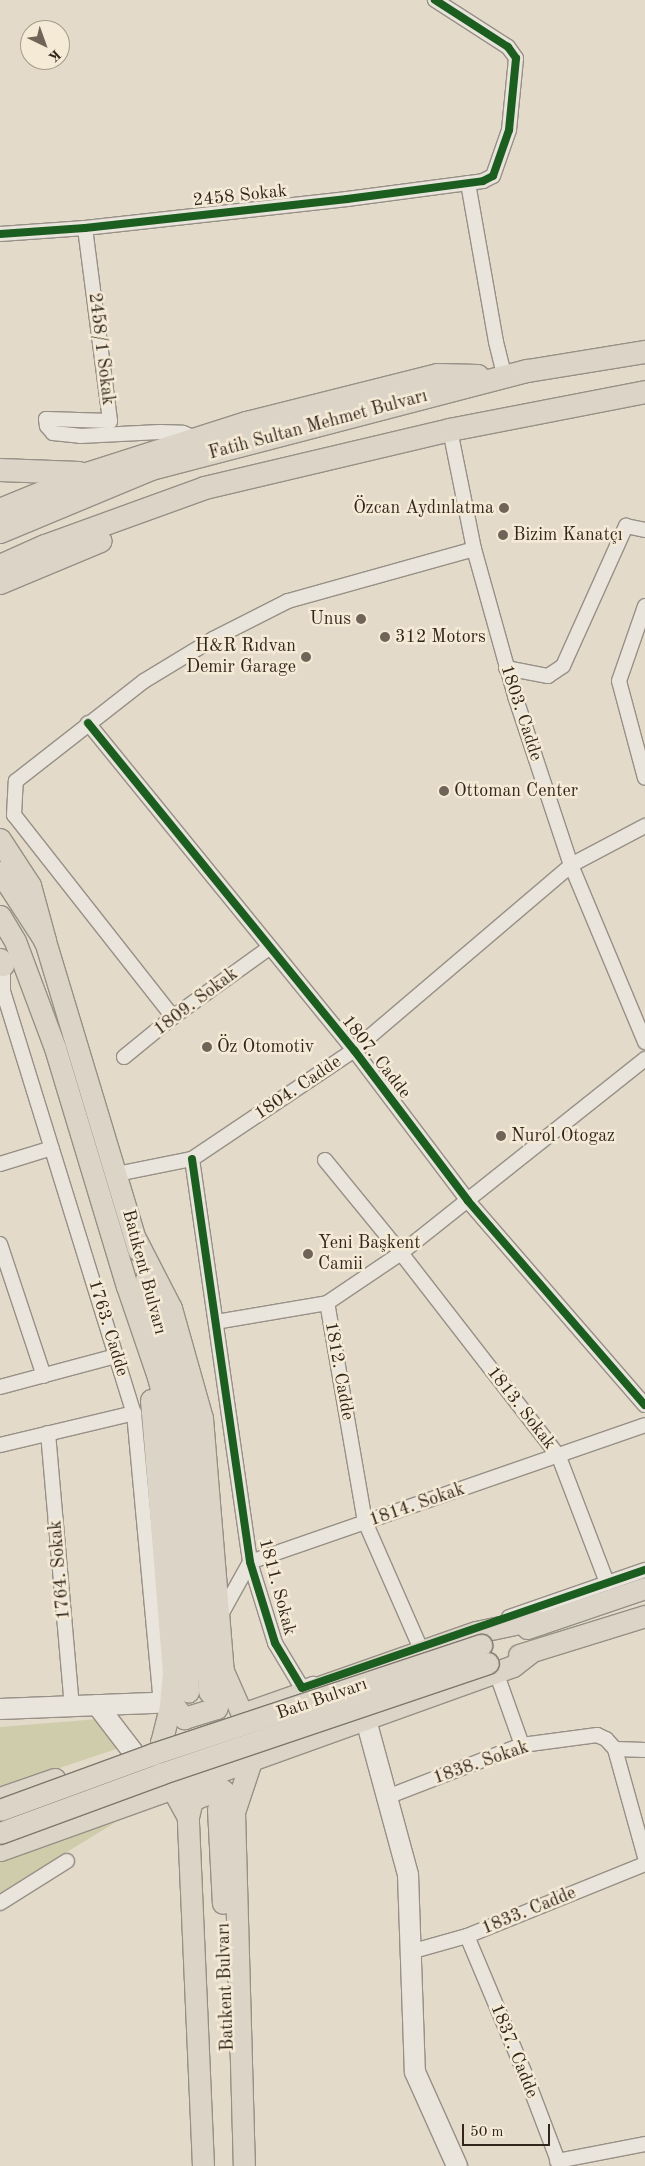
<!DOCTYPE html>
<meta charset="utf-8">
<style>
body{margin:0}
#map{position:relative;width:645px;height:2166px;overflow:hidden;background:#e4daca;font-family:"Old Standard TT",serif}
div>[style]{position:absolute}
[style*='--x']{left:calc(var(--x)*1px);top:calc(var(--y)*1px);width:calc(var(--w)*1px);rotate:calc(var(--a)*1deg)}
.green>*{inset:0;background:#ceccaa}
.roads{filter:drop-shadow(1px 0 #969086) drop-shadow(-1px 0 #969086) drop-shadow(0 1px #969086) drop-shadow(0 -1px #969086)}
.minor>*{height:14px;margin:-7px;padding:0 7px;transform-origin:7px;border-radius:7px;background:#e9e4dc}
.secondary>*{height:20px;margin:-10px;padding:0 10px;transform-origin:10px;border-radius:10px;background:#e9e4dc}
.primary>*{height:21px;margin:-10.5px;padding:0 10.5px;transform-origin:10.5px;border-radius:10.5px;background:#dcd5c7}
.trunk>*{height:22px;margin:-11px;padding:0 11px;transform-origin:11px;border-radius:11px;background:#dcd5c7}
.bridges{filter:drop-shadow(1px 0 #7e776e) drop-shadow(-1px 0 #7e776e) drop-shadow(0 1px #7e776e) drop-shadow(0 -1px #7e776e)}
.primary-bridge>*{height:21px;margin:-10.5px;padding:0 10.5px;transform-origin:10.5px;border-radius:10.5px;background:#dcd5c7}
.cycleway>*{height:8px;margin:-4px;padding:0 4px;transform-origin:4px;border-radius:4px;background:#1b5e20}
.dots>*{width:14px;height:14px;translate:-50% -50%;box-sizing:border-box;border:2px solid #f4ead5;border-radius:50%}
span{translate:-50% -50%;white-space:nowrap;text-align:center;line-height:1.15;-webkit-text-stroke:5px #f4ead5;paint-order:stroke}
.street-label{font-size:18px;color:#31251c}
.poi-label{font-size:18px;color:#31251c}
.right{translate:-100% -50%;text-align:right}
.left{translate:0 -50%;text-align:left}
.north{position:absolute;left:20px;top:20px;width:50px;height:50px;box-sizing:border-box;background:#f4ead5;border:1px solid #a69b8b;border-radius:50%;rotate:138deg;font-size:14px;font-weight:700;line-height:20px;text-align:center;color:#31251c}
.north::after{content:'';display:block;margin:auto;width:18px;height:22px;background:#706459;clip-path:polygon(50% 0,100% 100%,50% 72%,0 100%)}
.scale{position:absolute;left:462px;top:2124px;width:88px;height:22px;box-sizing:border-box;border:2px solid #31251c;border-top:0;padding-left:6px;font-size:15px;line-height:18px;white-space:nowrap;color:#31251c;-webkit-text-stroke:4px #f4ead5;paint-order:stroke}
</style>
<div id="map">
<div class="green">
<i style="clip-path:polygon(98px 1719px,122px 1747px,0 1788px,0 1727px)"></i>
<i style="clip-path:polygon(116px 1822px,0 1893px,0 1859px)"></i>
</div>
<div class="roads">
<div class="minor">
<i style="--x:468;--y:183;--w:161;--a:80"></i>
<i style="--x:496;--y:342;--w:36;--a:76"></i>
<i style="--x:85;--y:228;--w:195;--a:82.6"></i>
<i style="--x:110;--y:421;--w:64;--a:-178.2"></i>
<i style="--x:46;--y:419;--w:7;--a:82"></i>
<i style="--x:47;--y:426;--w:9;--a:49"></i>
<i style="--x:53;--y:433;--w:27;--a:6"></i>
<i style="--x:80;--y:436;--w:80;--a:-2.9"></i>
<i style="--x:160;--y:432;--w:23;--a:2"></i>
<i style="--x:183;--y:433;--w:14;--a:21"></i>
<i style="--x:0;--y:234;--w:85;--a:-4"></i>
<i style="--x:85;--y:228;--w:264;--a:-6.3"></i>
<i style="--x:347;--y:199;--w:137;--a:-7.5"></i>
<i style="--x:483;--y:181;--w:11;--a:-27"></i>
<i style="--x:493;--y:176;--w:49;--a:-70.8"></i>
<i style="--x:509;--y:130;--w:72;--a:-84.4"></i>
<i style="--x:516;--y:58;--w:14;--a:-126"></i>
<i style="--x:508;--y:47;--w:87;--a:-147.2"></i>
<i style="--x:450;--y:430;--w:121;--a:78.6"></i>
<i style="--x:474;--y:549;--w:153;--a:74.4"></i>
<i style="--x:515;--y:696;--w:178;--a:71.7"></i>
<i style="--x:571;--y:865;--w:192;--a:67.3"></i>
<i style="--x:645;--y:606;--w:79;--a:109.1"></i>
<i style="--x:619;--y:681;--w:100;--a:75"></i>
<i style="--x:506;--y:668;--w:43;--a:10.8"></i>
<i style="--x:548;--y:676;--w:18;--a:-34"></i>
<i style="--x:563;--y:666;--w:154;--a:-65.8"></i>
<i style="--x:626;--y:526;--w:19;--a:12"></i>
<i style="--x:88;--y:723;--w:422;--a:50.9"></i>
<i style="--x:354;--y:1050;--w:189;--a:52.9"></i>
<i style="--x:468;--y:1201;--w:270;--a:49.1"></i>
<i style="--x:3;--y:965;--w:26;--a:90"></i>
<i style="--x:3;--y:991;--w:442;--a:72.8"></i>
<i style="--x:134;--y:1413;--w:290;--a:84.7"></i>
<i style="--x:173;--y:1017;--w:257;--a:-128.2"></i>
<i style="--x:14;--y:815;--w:34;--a:-87"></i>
<i style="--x:16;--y:781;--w:162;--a:-38"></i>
<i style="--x:144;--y:681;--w:81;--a:-31.3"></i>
<i style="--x:213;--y:639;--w:84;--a:-26.9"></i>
<i style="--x:288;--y:601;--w:193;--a:-15.6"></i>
<i style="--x:124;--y:1057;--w:63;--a:-39.2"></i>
<i style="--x:173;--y:1017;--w:118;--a:-35.7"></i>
<i style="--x:192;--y:1159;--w:407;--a:81.8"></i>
<i style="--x:250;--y:1562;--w:85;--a:72.8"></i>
<i style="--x:275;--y:1643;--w:52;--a:59"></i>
<i style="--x:302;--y:1688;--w:12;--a:-20"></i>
<i style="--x:325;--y:1160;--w:120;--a:50.7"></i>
<i style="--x:401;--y:1253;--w:258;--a:52.2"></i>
<i style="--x:559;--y:1457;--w:135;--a:69.1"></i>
<i style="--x:0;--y:1164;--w:54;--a:-17.1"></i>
<i style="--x:117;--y:1174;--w:76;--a:-11.3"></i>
<i style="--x:192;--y:1159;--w:195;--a:-33.9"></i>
<i style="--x:354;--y:1050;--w:285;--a:-40.4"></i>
<i style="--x:571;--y:865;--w:84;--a:-27.8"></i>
<i style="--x:0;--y:1244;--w:139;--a:71.6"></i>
<i style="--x:216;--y:1322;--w:113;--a:-9.7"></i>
<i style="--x:0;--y:1387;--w:120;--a:-15"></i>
<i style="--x:48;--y:1433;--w:274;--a:85"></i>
<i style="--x:0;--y:1445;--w:138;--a:-13.4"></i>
<i style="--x:509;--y:1617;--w:144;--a:-19.1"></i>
<i style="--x:219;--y:1618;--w:64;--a:-61"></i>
<i style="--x:250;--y:1562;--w:418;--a:-19.1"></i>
<i style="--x:420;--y:1647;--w:137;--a:-113.7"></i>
<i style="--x:365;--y:1522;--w:222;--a:-99.8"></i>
<i style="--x:327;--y:1303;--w:89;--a:-34"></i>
<i style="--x:401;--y:1253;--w:312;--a:-38.5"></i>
<i style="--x:496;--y:1672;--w:77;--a:70.4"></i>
<i style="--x:615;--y:1749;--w:30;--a:2"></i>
<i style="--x:387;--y:1797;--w:145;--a:-21.1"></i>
<i style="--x:522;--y:1745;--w:76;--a:-7.6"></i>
<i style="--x:597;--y:1735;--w:10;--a:24"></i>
<i style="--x:606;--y:1739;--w:13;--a:48"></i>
<i style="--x:615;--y:1749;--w:112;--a:74.5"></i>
<i style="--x:0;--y:1903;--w:79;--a:-32.1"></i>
<i style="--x:467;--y:1936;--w:150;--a:67.2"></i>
<i style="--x:525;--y:2074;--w:98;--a:69.2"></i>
<i style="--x:410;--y:1952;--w:59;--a:-15.7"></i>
<i style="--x:467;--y:1936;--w:192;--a:-22"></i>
<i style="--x:557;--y:2161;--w:90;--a:-10.9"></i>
</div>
<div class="secondary">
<i style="--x:97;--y:1705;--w:59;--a:52.5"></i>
<i style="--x:0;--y:1709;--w:171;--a:-2.3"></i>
<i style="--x:366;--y:1720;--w:161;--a:74.8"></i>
<i style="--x:408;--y:1875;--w:197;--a:88"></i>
<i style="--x:415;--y:2072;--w:103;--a:65.9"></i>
</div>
<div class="primary">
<i style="--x:0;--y:872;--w:82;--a:56.9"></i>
<i style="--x:45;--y:941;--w:323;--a:73.2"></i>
<i style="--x:0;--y:916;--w:29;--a:59"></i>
<i style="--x:15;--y:941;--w:114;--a:69.5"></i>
<i style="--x:55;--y:1048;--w:249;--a:73.2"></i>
<i style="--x:127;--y:1286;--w:96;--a:71.2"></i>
<i style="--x:158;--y:1377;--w:52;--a:75.4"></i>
<i style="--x:171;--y:1427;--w:265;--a:86.3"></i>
<i style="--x:135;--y:1238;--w:79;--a:62.8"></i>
<i style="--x:171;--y:1308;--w:114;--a:74.3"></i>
<i style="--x:202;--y:1418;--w:254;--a:85.3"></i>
<i style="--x:223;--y:1671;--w:47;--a:66.2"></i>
<i style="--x:242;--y:1714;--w:48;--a:79.2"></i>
<i style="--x:251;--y:1761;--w:54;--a:108.4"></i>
<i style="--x:234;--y:1812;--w:354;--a:88.4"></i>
<i style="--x:146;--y:1279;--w:141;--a:74.4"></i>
<i style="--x:184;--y:1415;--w:278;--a:84.8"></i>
<i style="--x:151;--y:1400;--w:272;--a:85.4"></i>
<i style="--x:173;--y:1671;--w:36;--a:95"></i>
<i style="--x:170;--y:1707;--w:36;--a:104"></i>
<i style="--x:161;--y:1742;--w:49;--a:76"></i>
<i style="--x:173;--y:1790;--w:31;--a:61"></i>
<i style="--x:527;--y:1628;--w:125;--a:-18.7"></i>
<i style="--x:519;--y:1655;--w:132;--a:-17.2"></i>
<i style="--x:171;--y:1702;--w:21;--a:51"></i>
<i style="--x:184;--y:1718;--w:34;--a:-17"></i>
<i style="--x:216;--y:1708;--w:31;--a:-71"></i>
<i style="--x:242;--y:1714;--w:248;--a:-19.3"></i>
<i style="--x:476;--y:1632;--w:59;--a:-11.7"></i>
<i style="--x:534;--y:1620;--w:8;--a:23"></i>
<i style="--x:0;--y:1798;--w:58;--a:-19.1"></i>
<i style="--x:218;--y:1809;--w:94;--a:87"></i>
<i style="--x:0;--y:1850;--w:545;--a:-19.73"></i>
<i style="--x:513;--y:1666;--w:24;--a:-38"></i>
<i style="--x:203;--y:2166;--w:349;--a:-92.5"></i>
<i style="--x:188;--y:1817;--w:17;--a:-77"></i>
<i style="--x:192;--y:1800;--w:13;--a:-23"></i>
<i style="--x:204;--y:1795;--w:19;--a:-16"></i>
<i style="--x:222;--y:1790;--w:19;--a:39"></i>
</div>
<div class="trunk">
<i style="--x:0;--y:470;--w:79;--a:2.2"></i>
<i style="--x:0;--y:510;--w:97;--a:-22.3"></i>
<i style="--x:90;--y:473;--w:165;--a:-17.7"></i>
<i style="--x:247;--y:423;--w:197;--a:-14.1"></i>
<i style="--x:438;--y:375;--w:40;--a:1.4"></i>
<i style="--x:0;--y:532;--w:164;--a:-22.6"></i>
<i style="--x:151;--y:469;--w:390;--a:-14.6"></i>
<i style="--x:528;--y:371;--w:119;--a:-9.2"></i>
<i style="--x:0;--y:566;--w:49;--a:-24"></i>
<i style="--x:45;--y:546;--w:170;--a:-19.9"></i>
<i style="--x:205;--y:488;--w:252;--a:-13.3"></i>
<i style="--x:450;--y:430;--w:199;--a:-11"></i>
<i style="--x:0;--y:583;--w:109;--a:-22.6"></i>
<i style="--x:0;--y:840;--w:55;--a:56.9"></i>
<i style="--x:30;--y:886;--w:57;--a:74.7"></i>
<i style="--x:0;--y:960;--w:6;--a:59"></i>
</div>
</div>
<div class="bridges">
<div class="primary-bridge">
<i style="--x:0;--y:1810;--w:163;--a:-20.1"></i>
<i style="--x:153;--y:1754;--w:346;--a:-18.4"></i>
<i style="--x:0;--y:1833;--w:171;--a:-20.2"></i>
<i style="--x:160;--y:1774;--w:346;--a:-18.7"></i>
</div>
</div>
<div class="cycleway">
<i style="--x:0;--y:234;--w:85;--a:-4"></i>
<i style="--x:85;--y:228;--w:264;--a:-6.3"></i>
<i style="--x:347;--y:199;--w:137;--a:-7.5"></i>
<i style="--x:483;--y:181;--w:11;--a:-27"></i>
<i style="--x:493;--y:176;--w:49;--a:-70.8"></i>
<i style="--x:509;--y:130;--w:72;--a:-84.4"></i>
<i style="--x:516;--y:58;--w:14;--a:-126"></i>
<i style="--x:508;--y:47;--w:87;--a:-147.2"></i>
<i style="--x:88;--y:723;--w:422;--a:50.9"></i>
<i style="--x:354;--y:1050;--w:189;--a:52.9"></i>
<i style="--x:468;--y:1201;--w:270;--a:49.1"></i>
<i style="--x:192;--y:1159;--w:407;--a:81.8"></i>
<i style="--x:250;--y:1562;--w:85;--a:72.8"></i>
<i style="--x:275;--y:1643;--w:52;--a:59"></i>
<i style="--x:302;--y:1688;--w:363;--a:-19"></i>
</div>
<div class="dots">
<i style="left:504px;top:508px;background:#706459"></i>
<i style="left:503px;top:535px;background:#706459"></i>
<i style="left:361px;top:619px;background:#706459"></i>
<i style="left:385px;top:637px;background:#706459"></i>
<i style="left:306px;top:657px;background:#706459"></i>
<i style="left:444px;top:791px;background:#706459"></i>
<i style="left:207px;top:1047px;background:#706459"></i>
<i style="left:501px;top:1136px;background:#706459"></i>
<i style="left:308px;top:1254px;background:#706459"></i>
</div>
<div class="street-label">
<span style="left:240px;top:196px;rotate:-6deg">2458 Sokak</span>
<span style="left:101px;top:349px;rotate:83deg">2458/1 Sokak</span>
<span style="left:318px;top:425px;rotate:-15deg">Fatih Sultan Mehmet Bulvarı</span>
<span style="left:521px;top:713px;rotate:72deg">1803. Cadde</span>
<span style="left:196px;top:1002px;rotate:-37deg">1809. Sokak</span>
<span style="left:376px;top:1057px;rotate:52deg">1807. Cadde</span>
<span style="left:298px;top:1088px;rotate:-34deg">1804. Cadde</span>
<span style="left:144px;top:1272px;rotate:75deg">Batıkent Bulvarı</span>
<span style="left:108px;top:1328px;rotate:73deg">1763. Cadde</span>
<span style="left:339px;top:1371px;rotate:80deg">1812. Cadde</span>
<span style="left:521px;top:1408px;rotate:52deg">1813. Sokak</span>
<span style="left:417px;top:1505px;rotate:-19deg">1814. Sokak</span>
<span style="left:60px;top:1570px;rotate:-95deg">1764. Sokak</span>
<span style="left:277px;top:1587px;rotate:75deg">1811. Sokak</span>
<span style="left:322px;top:1699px;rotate:-19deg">Batı Bulvarı</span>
<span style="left:481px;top:1763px;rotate:-19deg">1838. Sokak</span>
<span style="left:529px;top:1911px;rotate:-22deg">1833. Cadde</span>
<span style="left:226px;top:1987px;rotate:-92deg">Batıkent Bulvarı</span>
<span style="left:514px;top:2051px;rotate:68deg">1837. Cadde</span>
</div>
<div class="poi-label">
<span class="right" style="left:494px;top:508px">Özcan Aydınlatma</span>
<span class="left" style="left:513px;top:535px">Bizim Kanatçı</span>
<span class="right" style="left:351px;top:619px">Unus</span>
<span class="left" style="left:395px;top:637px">312 Motors</span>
<span class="right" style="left:296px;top:657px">H&amp;R Rıdvan<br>Demir Garage</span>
<span class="left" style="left:454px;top:791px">Ottoman Center</span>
<span class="left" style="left:217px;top:1047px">Öz Otomotiv</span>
<span class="left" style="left:511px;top:1136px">Nurol Otogaz</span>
<span class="left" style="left:318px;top:1254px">Yeni Başkent<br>Camii</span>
</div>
<div class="north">K</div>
<div class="scale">50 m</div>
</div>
